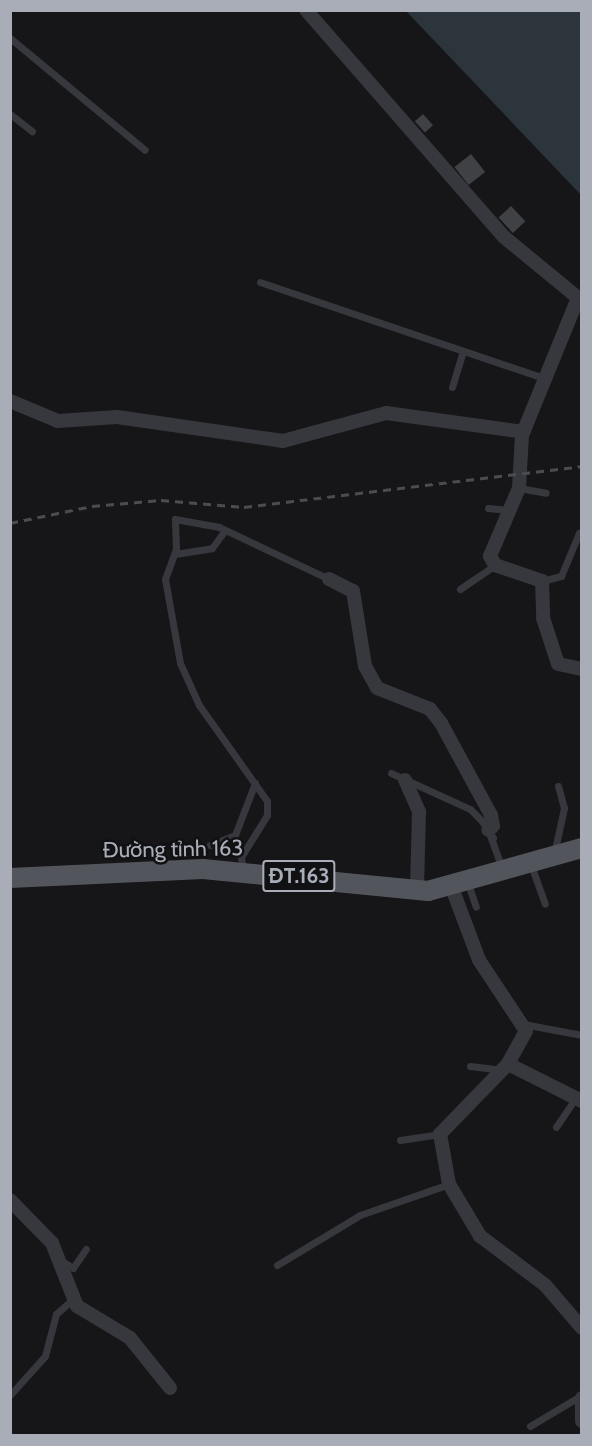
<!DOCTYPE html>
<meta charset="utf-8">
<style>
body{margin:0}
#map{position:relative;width:592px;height:1446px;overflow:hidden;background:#161618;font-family:Cabin,sans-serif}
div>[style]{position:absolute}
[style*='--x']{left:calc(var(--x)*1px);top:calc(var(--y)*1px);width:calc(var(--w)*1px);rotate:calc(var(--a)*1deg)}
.water>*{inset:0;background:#2c353c}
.building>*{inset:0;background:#404145;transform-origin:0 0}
.lane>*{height:7px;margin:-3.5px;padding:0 3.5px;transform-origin:3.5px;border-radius:3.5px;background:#37383d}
.street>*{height:14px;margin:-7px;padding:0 7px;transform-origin:7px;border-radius:7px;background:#37383d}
.primary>*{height:20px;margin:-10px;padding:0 10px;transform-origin:10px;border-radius:10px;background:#53555c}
.rail>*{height:3px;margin-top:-1.5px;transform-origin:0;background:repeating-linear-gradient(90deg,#4a4c52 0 8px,transparent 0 14px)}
span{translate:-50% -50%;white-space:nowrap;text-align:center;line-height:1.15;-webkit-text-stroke:5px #111113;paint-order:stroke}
.shield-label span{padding:2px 4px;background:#111113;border:2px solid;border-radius:4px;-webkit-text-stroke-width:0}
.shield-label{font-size:21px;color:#a8adb8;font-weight:700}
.street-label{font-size:22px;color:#a8adb8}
.frame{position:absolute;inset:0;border:12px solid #a8adb8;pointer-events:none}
</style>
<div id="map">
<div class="water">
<i style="clip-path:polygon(406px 11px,581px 11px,581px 195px)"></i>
</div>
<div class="building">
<i style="left:423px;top:114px;width:15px;height:11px;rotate:48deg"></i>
<i style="left:471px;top:154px;width:23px;height:21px;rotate:52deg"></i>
<i style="left:511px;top:206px;width:21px;height:17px;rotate:47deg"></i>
</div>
<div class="lane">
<i style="--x:10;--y:38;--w:175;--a:39.7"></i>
<i style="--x:10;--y:114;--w:28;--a:38"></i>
<i style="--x:260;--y:282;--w:300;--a:18.7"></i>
<i style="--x:452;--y:387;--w:37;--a:-73"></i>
<i style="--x:519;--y:488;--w:27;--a:10"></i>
<i style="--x:488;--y:508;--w:20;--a:6"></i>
<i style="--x:175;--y:554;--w:37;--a:-9"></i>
<i style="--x:212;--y:548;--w:22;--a:-54"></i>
<i style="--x:542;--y:581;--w:20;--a:-15"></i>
<i style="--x:561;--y:576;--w:47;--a:-67.3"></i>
<i style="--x:460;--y:589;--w:42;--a:-34.4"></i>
<i style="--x:391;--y:773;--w:87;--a:24.5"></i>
<i style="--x:470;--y:809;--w:16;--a:45"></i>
<i style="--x:481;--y:820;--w:12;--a:55"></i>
<i style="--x:488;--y:830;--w:5;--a:53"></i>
<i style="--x:491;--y:834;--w:4;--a:63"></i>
<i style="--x:493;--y:838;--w:9;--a:-122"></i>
<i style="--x:488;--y:830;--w:40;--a:69.8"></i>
<i style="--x:210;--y:845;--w:27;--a:-22"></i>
<i style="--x:235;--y:835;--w:56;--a:-69"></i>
<i style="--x:554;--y:854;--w:47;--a:-77.7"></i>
<i style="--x:564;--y:808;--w:23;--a:-105"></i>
<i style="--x:531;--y:865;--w:41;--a:70.3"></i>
<i style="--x:243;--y:870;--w:13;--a:-99"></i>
<i style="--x:241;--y:857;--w:49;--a:-58.2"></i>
<i style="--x:267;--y:815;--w:14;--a:-90"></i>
<i style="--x:267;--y:801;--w:118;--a:-125.3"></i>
<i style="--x:199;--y:705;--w:46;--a:-114.3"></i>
<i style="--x:180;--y:663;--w:85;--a:-100.1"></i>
<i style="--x:165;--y:579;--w:32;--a:-70"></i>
<i style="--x:176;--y:549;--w:30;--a:-92"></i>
<i style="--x:175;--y:519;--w:45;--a:10.3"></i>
<i style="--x:219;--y:527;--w:122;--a:25.3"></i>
<i style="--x:468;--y:884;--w:24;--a:71"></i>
<i style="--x:523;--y:1024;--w:60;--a:10.6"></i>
<i style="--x:470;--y:1066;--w:33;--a:7"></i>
<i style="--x:556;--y:1127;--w:36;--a:-56"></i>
<i style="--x:400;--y:1140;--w:40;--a:-8.5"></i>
<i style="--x:62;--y:1261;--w:13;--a:32"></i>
<i style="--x:73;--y:1268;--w:23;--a:-56"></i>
<i style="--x:277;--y:1265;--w:97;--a:-31.1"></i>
<i style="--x:360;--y:1215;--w:94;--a:-19.2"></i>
<i style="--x:10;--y:1395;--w:52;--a:-48.1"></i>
<i style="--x:45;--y:1356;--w:43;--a:-75.3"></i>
<i style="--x:56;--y:1314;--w:21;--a:-41"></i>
<i style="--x:530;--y:1426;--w:61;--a:-30.8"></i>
</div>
<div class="street">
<i style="--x:306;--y:10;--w:301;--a:48.9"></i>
<i style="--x:504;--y:237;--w:101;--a:39.4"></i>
<i style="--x:578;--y:298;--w:148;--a:112.2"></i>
<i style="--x:522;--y:435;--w:53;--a:93.2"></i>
<i style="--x:519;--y:488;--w:74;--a:113.1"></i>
<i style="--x:490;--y:556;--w:10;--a:61"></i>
<i style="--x:495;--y:565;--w:50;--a:18.8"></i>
<i style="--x:542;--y:581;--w:37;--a:88"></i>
<i style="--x:543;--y:618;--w:48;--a:71.9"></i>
<i style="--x:558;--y:664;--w:25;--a:12"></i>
<i style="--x:10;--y:401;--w:52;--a:22.6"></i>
<i style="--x:58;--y:421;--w:59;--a:-3.9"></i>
<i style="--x:117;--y:417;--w:168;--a:8.2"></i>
<i style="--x:283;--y:441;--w:107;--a:-15.2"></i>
<i style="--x:386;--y:413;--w:139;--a:7.8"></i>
<i style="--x:329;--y:579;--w:27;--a:27"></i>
<i style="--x:353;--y:591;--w:76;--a:80.9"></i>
<i style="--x:365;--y:666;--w:25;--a:61"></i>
<i style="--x:377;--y:688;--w:57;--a:21.6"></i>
<i style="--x:430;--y:709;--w:18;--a:52"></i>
<i style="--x:441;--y:723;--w:105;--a:61.5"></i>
<i style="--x:491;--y:815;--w:11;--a:80"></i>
<i style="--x:493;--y:826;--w:6;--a:141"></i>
<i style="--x:405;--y:780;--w:35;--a:66"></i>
<i style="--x:419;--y:812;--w:79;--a:91.5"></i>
<i style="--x:452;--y:888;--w:77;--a:69.4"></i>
<i style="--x:479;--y:960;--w:85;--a:56.5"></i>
<i style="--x:526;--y:1031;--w:38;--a:119"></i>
<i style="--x:508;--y:1064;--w:98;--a:134.2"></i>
<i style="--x:440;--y:1134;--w:51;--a:79.8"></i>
<i style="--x:449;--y:1184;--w:61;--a:59.2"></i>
<i style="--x:480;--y:1236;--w:81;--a:37"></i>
<i style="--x:545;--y:1285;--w:57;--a:49.3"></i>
<i style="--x:508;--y:1064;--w:83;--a:26.6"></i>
<i style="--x:10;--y:1200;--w:60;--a:45.7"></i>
<i style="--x:52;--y:1243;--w:68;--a:68.4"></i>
<i style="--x:77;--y:1306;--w:62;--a:31.1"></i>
<i style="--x:130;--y:1338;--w:64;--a:51.3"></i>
<i style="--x:582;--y:1398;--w:23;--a:90"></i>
</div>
<div class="primary">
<i style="--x:10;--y:878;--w:193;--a:-2.7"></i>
<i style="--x:203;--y:869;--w:226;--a:5.6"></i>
<i style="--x:428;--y:891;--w:160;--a:-15.6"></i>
</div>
<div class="rail">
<i style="--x:10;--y:523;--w:84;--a:-11.7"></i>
<i style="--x:92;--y:506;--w:69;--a:-5"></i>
<i style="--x:161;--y:500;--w:83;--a:4.8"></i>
<i style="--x:244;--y:507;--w:340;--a:-6.9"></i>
</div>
<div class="shield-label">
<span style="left:299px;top:876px">ĐT.163</span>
</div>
<div class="street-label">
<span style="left:173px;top:849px;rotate:-1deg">Đường tỉnh 163</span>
</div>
<div class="frame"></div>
</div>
